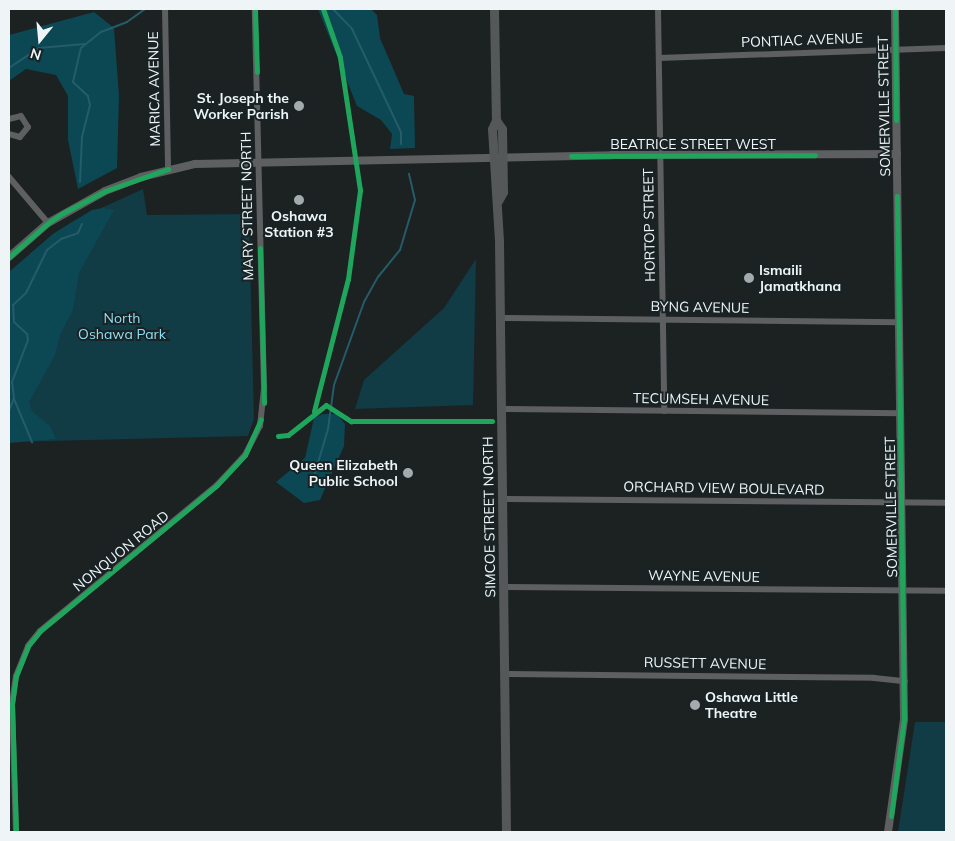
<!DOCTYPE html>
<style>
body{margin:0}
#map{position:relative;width:955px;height:841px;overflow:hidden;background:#1c2122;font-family:Mulish,sans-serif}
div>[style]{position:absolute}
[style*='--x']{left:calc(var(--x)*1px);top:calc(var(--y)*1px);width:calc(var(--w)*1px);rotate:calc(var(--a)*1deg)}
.green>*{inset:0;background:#113b45}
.forest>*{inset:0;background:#0c4754}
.stream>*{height:2px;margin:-1px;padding:0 1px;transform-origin:1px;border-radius:1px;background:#245c6a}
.minor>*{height:6px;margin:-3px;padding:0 3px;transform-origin:3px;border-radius:3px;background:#5d5f60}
.tertiary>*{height:8px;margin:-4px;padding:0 4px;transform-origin:4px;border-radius:4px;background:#5d5f60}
.secondary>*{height:9px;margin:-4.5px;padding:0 4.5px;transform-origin:4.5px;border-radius:4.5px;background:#555859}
.cycleway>*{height:5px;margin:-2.5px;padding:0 2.5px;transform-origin:2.5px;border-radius:2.5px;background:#20a55d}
.dots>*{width:14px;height:14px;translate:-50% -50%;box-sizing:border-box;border:2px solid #192325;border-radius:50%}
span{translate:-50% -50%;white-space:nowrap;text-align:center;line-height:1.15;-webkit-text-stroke:4px #192325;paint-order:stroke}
.street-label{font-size:14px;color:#eff5f7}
.poi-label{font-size:14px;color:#eff5f7;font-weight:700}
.right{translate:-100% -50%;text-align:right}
.left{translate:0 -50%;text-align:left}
.park-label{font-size:14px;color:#8fdff4}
.frame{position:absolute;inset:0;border:10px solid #eff5f7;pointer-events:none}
.north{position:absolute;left:15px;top:15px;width:50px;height:50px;-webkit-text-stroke:4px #192325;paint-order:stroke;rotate:197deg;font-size:14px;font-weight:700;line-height:20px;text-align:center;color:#eff5f7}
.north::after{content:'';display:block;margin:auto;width:18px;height:22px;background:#eff5f7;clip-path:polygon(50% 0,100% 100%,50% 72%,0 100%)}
</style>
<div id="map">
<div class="green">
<i style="clip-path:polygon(143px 189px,147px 215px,249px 214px,254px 419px,248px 436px,9px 442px,9px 272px,53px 234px,75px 220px)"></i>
<i style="clip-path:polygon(476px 259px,473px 405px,355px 409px,364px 380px,444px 308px)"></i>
<i style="clip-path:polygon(946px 683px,946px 832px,898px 832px,915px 722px,946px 722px)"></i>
</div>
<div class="forest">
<i style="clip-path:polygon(318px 9px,371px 9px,377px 15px,380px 38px,404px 94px,414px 96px,415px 148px,390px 149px,392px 134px,381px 120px,357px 106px)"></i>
<i style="clip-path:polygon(94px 12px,114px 28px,119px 96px,117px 168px,78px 189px,68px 140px,68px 96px,56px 75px,26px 69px,9px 81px,9px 35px)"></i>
<i style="clip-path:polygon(103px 208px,114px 210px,79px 273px,73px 310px,60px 335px,55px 355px,29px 402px,32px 411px,50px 426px,56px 439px,9px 443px,9px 272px,53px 234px,92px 210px)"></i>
<i style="clip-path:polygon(323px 414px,337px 414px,345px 424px,344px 446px,320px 500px,304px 503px,276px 482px,305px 458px,314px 418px)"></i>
</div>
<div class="stream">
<i style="--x:333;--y:9;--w:28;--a:46"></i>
<i style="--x:352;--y:29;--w:114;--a:64.6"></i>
<i style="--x:401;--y:132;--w:12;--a:90"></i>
<i style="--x:9;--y:68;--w:36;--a:-34"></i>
<i style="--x:39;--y:48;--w:46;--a:-5"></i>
<i style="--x:80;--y:182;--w:45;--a:-87.5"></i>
<i style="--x:82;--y:137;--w:33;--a:-76"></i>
<i style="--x:90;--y:105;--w:9;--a:-103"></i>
<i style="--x:88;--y:96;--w:21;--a:-137"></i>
<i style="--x:73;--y:82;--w:35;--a:-77"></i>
<i style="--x:81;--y:48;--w:26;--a:-39"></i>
<i style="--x:101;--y:32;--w:28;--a:-21"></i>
<i style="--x:127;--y:22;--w:22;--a:-36"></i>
<i style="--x:14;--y:399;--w:47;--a:67.3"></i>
<i style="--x:9;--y:411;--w:14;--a:-69"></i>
<i style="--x:14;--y:398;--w:16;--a:-97"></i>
<i style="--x:12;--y:382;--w:45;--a:-69.1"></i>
<i style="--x:28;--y:340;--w:6;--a:-99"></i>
<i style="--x:27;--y:334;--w:18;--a:-137"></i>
<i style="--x:14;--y:322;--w:17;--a:-93"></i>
<i style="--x:13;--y:305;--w:18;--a:-43"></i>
<i style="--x:26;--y:293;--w:48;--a:-64"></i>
<i style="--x:47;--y:250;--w:18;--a:-38"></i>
<i style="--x:61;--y:239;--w:18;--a:-19"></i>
<i style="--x:78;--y:233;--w:10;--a:-66"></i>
<i style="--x:315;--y:473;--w:46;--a:-73.5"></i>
<i style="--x:328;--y:429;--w:44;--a:-82.2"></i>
<i style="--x:334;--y:385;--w:88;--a:-70.1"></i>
<i style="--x:364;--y:302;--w:29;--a:-61"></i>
<i style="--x:378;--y:277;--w:35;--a:-51"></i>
<i style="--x:400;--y:250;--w:52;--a:-73.3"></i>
<i style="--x:415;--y:200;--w:27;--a:-103"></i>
</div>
<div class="minor">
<i style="--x:165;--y:9;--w:160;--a:88.9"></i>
<i style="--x:658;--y:9;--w:402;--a:89.1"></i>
<i style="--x:659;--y:58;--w:287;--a:-2"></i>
<i style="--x:9;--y:119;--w:12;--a:-14"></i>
<i style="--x:21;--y:116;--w:13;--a:58"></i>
<i style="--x:28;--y:127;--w:13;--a:129"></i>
<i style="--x:20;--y:137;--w:11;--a:-165"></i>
<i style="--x:9;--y:177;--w:60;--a:49.7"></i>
<i style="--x:500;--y:318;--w:399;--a:0.6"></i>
<i style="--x:502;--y:409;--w:398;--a:0.6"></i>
<i style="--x:502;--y:499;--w:444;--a:0.5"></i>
<i style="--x:504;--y:587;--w:442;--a:0.5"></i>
<i style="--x:505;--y:674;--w:369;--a:0.6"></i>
<i style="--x:874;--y:678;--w:31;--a:6"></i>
<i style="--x:16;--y:832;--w:128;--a:-91.8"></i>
<i style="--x:12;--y:704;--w:28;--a:-82"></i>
<i style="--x:16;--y:676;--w:32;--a:-68"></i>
<i style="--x:28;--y:646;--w:19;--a:-51"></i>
<i style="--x:40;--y:631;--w:229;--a:-39.5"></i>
<i style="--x:217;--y:485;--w:41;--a:-47"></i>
<i style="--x:245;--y:455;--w:33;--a:-63"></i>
<i style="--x:260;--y:426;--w:37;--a:-84"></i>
<i style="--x:264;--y:389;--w:380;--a:-91.4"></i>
</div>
<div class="tertiary">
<i style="--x:9;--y:257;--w:52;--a:-41.1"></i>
<i style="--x:48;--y:223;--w:65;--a:-29.3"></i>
<i style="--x:105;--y:191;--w:39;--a:-21"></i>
<i style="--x:141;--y:177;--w:56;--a:-13.5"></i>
<i style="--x:195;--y:164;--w:417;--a:-1.2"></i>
<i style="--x:612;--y:155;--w:285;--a:-0.2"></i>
<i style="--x:888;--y:832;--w:114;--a:-81.9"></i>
<i style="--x:904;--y:719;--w:710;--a:-90.73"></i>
</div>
<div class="secondary">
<i style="--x:494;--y:9;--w:111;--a:89"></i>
<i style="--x:496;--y:120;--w:10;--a:114"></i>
<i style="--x:492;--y:129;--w:112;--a:86.4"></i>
<i style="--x:499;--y:241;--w:591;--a:89.32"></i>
<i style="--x:496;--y:120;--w:11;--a:56"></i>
<i style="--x:502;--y:129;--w:63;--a:89.1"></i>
<i style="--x:503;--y:192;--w:10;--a:119"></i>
</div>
<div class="cycleway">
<i style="--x:255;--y:9;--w:63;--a:88.2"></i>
<i style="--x:895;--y:9;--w:111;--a:89.5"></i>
<i style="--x:571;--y:156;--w:244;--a:-0.2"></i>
<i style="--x:260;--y:248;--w:155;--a:88.5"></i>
<i style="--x:9;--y:257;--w:52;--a:-41.1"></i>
<i style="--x:48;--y:223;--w:18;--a:-34"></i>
<i style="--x:63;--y:213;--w:47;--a:-27.6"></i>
<i style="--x:105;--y:191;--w:67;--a:-19.2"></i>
<i style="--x:314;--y:411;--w:136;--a:-75.6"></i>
<i style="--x:348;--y:279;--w:90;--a:-82.3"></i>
<i style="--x:360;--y:190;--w:134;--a:-98.6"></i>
<i style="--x:340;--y:57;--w:51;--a:-109.5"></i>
<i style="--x:278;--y:436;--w:10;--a:-6"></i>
<i style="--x:288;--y:435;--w:48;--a:-38.3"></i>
<i style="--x:326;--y:405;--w:30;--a:33"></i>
<i style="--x:351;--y:421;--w:141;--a:0"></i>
<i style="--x:891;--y:816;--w:98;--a:-82.4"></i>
<i style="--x:904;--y:719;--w:523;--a:-90.77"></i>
<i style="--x:16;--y:832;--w:128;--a:-91.8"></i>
<i style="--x:12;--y:704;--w:28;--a:-82"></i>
<i style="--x:16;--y:676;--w:32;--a:-68"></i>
<i style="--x:28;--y:646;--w:19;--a:-51"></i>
<i style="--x:40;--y:631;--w:229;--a:-39.5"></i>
<i style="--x:217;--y:485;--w:41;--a:-47"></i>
<i style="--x:245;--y:455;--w:39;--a:-66"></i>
</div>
<div class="dots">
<i style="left:299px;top:106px;background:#a5abac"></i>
<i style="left:299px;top:200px;background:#a5abac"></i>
<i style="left:749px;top:278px;background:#a5abac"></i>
<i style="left:408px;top:473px;background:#a5abac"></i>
<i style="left:695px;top:705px;background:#a5abac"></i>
</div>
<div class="street-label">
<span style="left:802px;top:40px;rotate:-2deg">PONTIAC AVENUE</span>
<span style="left:154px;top:89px;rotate:-91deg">MARICA AVENUE</span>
<span style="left:884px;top:106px;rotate:-91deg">SOMERVILLE STREET</span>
<span style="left:693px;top:144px">BEATRICE STREET WEST</span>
<span style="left:247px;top:206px;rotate:-91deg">MARY STREET NORTH</span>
<span style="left:649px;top:225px;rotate:-91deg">HORTOP STREET</span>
<span style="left:700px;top:307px;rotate:1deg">BYNG AVENUE</span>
<span style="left:701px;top:399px;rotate:1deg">TECUMSEH AVENUE</span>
<span style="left:724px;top:488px;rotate:1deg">ORCHARD VIEW BOULEVARD</span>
<span style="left:891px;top:507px;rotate:-91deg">SOMERVILLE STREET</span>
<span style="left:489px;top:517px;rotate:-91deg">SIMCOE STREET NORTH</span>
<span style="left:121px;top:551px;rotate:-39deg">NONQUON ROAD</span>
<span style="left:704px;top:576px;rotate:1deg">WAYNE AVENUE</span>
<span style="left:705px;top:663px;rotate:1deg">RUSSETT AVENUE</span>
</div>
<div class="poi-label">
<span class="right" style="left:289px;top:106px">St. Joseph the<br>Worker Parish</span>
<span style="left:299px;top:224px">Oshawa<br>Station #3</span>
<span class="left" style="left:759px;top:278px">Ismaili<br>Jamatkhana</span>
<span class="right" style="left:398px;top:473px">Queen Elizabeth<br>Public School</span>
<span class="left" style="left:705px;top:705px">Oshawa Little<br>Theatre</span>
</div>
<div class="park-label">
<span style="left:122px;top:326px">North<br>Oshawa Park</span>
</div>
<div class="frame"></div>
<div class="north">N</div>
</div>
